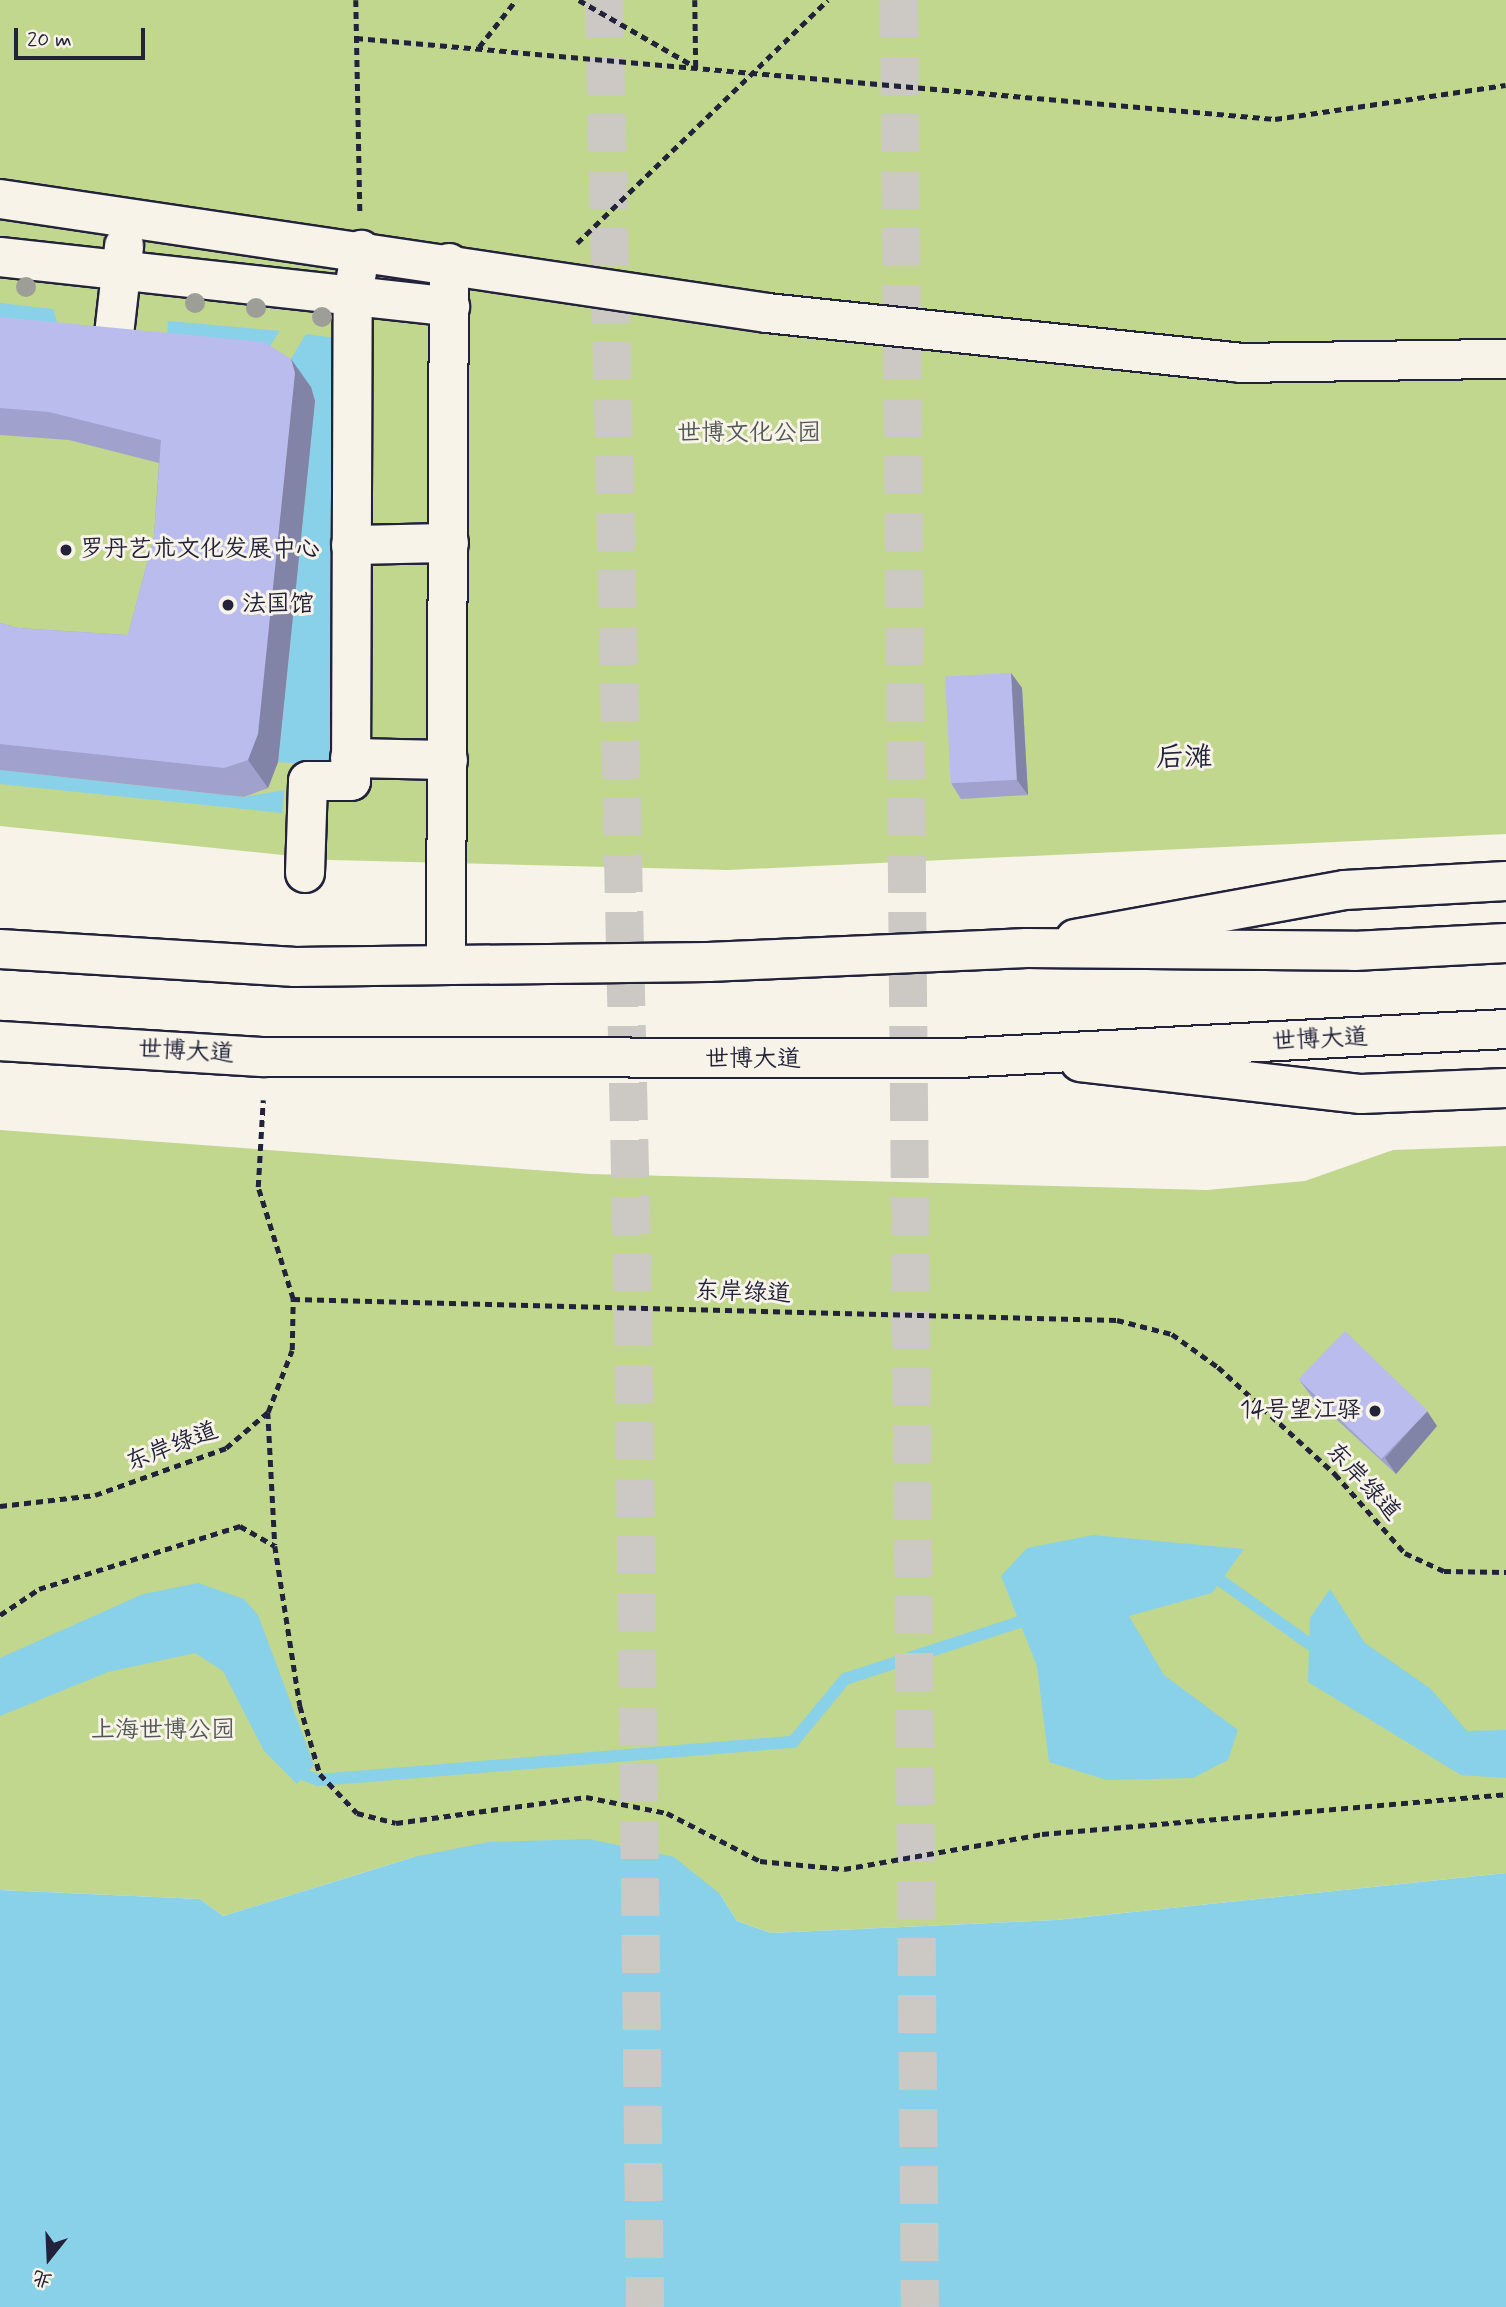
<!DOCTYPE html>
<meta charset="utf-8">
<style>
body{margin:0}
#map{position:relative;width:1506px;height:2307px;overflow:hidden;background:#f7f3e8;font-family:Mynerve,"LXGW WenKai TC",sans-serif}
div>[style]{position:absolute}
[style*='--x']{left:calc(var(--x)*1px);top:calc(var(--y)*1px);width:calc(var(--w)*1px);rotate:calc(var(--a)*1deg)}
.green>*{inset:0;background:#c0d78d}
.water>*{inset:0;background:#88d1e9}
.stream>*{height:12px;margin:-6px;padding:0 6px;transform-origin:6px;border-radius:6px;background:#88d1e9}
.major-tunnel>*{height:38px;margin-top:-19px;transform-origin:0;background:repeating-linear-gradient(90deg,#ccc9c5 0 38px,transparent 0 57px)}
.path>*{height:4.5px;margin-top:-2.25px;transform-origin:0;background:repeating-linear-gradient(90deg,#22223b 0 7px,transparent 0 12px)}
.roads{filter:drop-shadow(2px 0 #22223b) drop-shadow(-2px 0 #22223b) drop-shadow(0 2px #22223b) drop-shadow(0 -2px #22223b)}
.minor>*{height:38px;margin:-19px;padding:0 19px;transform-origin:19px;border-radius:19px;background:#f7f3e8}
.major>*{height:38px;margin:-19px;padding:0 19px;transform-origin:19px;border-radius:19px;background:#f7f3e8}
.trees>*{width:20px;height:20px;margin:-10px;border-radius:50%;background:#9c9e97}
.wall>*{inset:0;background:#a0a2cd}
.shaded-wall>*{inset:0;background:#8284a7}
.building>*{inset:0;background:#babcee;transform-origin:0 0}
.dots>*{width:19px;height:19px;translate:-50% -50%;box-sizing:border-box;border:4px solid #f7f3e8;border-radius:50%}
span{translate:-50% -50%;white-space:nowrap;text-align:center;line-height:1.15;-webkit-text-stroke:6px #f7f3e8;paint-order:stroke}
.park-label{font-size:24px;color:#515854}
.poi-label{font-size:24px;color:#22223b}
.left{translate:0 -50%;text-align:left}
.right{translate:-100% -50%;text-align:right}
.street-label{font-size:24px;color:#22223b}
.quarter-label{font-size:28px;color:#22223b}
.north{position:absolute;left:14px;top:2223px;width:70px;height:70px;-webkit-text-stroke:5px #f7f3e8;paint-order:stroke;rotate:198deg;font-size:19px;font-weight:700;line-height:28px;text-align:center;color:#22223b}
.north::after{content:'';display:block;margin:auto;width:24px;height:32px;background:#22223b;clip-path:polygon(50% 0,100% 100%,50% 72%,0 100%)}
.scale{position:absolute;left:14px;top:28px;width:131px;height:32px;box-sizing:border-box;border:4px solid #22223b;border-top:0;padding-left:9px;font-size:21px;line-height:24px;white-space:nowrap;color:#22223b;-webkit-text-stroke:5px #f7f3e8;paint-order:stroke}
</style>
<div id="map">
<div class="green">
<i style="clip-path:polygon(0 0,1506px 0,1506px 834px,728px 870px,331px 860px,0 826px)"></i>
<i style="clip-path:polygon(0 1130px,590px 1174px,1207px 1190px,1305px 1181px,1393px 1150px,1506px 1146px,1506px 1873px,1056px 1920px,771px 1933px,737px 1921px,720px 1894px,414px 1857px,223px 1916px,200px 1899px,0 1890px)"></i>
</div>
<div class="water">
<i style="clip-path:polygon(0 303px,53px 309px,65px 348px,0 341px)"></i>
<i style="clip-path:polygon(168px 321px,280px 331px,256px 367px,166px 357px)"></i>
<i style="clip-path:polygon(306px 334px,336px 338px,333px 766px,278px 762px,315px 401px,311px 387px,284px 370px)"></i>
<i style="clip-path:polygon(0 770px,244px 797px,284px 790px,282px 813px,0 784px)"></i>
<i style="clip-path:polygon(1093px 1535px,1244px 1549px,1212px 1593px,1129px 1616px,1164px 1675px,1238px 1730px,1228px 1760px,1193px 1778px,1107px 1780px,1049px 1762px,1037px 1666px,1001px 1576px,1027px 1548px)"></i>
<i style="clip-path:polygon(198px 1583px,244px 1599px,258px 1615px,314px 1765px,297px 1784px,264px 1751px,223px 1671px,195px 1653px,108px 1672px,0 1716px,0 1658px,143px 1594px)"></i>
<i style="clip-path:polygon(1330px 1589px,1365px 1643px,1431px 1689px,1467px 1731px,1506px 1730px,1506px 1778px,1461px 1775px,1308px 1682px,1310px 1618px)"></i>
<i style="clip-path:polygon(589px 1839px,674px 1857px,720px 1894px,737px 1921px,771px 1933px,1056px 1920px,1506px 1873px,1506px 2307px,0 2307px,0 1890px,200px 1899px,223px 1916px,414px 1857px,489px 1842px)"></i>
</div>
<div class="stream">
<i style="--x:1207;--y:1571;--w:140;--a:35.4"></i>
<i style="--x:297;--y:1762;--w:15;--a:58"></i>
<i style="--x:305;--y:1775;--w:14;--a:21"></i>
<i style="--x:318;--y:1780;--w:477;--a:-4.6"></i>
<i style="--x:793;--y:1742;--w:82;--a:-50.5"></i>
<i style="--x:845;--y:1679;--w:200;--a:-18.1"></i>
</div>
<div class="major-tunnel">
<i style="--x:604;--y:0;--w:1308;--a:88.73"></i>
<i style="--x:633;--y:1308;--w:999;--a:89.31"></i>
<i style="--x:899;--y:0;--w:2307;--a:89.48"></i>
</div>
<div class="path">
<i style="--x:356;--y:0;--w:211;--a:88.9"></i>
<i style="--x:579;--y:0;--w:130;--a:29.9"></i>
<i style="--x:695;--y:0;--w:68;--a:89.2"></i>
<i style="--x:356;--y:38;--w:923;--a:5.04"></i>
<i style="--x:1275;--y:119;--w:233;--a:-8.4"></i>
<i style="--x:479;--y:47;--w:60;--a:-51.8"></i>
<i style="--x:577;--y:243;--w:349;--a:-44.1"></i>
<i style="--x:293;--y:1299;--w:824;--a:1.46"></i>
<i style="--x:1117;--y:1320;--w:57;--a:14.3"></i>
<i style="--x:1172;--y:1334;--w:57;--a:35.7"></i>
<i style="--x:1218;--y:1367;--w:159;--a:42.4"></i>
<i style="--x:1335;--y:1474;--w:106;--a:48.5"></i>
<i style="--x:1405;--y:1553;--w:43;--a:24.8"></i>
<i style="--x:1444;--y:1571;--w:62;--a:0.9"></i>
<i style="--x:268;--y:1412;--w:133;--a:87"></i>
<i style="--x:0;--y:1506;--w:96;--a:-6.6"></i>
<i style="--x:95;--y:1495;--w:139;--a:-19.7"></i>
<i style="--x:226;--y:1448;--w:55;--a:-40.6"></i>
<i style="--x:268;--y:1412;--w:66;--a:-68.8"></i>
<i style="--x:292;--y:1350;--w:51;--a:-88.9"></i>
<i style="--x:293;--y:1299;--w:117;--a:-107.4"></i>
<i style="--x:258;--y:1187;--w:87;--a:-86.7"></i>
<i style="--x:0;--y:1615;--w:47;--a:-33.7"></i>
<i style="--x:39;--y:1589;--w:211;--a:-17.4"></i>
<i style="--x:240;--y:1526;--w:40;--a:29.7"></i>
<i style="--x:275;--y:1546;--w:162;--a:81.1"></i>
<i style="--x:300;--y:1706;--w:71;--a:73.6"></i>
<i style="--x:320;--y:1774;--w:54;--a:46.5"></i>
<i style="--x:357;--y:1813;--w:40;--a:14.4"></i>
<i style="--x:396;--y:1823;--w:192;--a:-7.8"></i>
<i style="--x:586;--y:1797;--w:83;--a:11.2"></i>
<i style="--x:667;--y:1813;--w:105;--a:27.3"></i>
<i style="--x:760;--y:1861;--w:84;--a:5.4"></i>
<i style="--x:844;--y:1869;--w:201;--a:-10"></i>
<i style="--x:1042;--y:1834;--w:466;--a:-4.9"></i>
</div>
<div class="roads">
<div class="minor">
<i style="--x:0;--y:199;--w:775;--a:8.45"></i>
<i style="--x:767;--y:313;--w:475;--a:6"></i>
<i style="--x:1239;--y:363;--w:267;--a:-0.9"></i>
<i style="--x:0;--y:257;--w:453;--a:6.3"></i>
<i style="--x:112;--y:352;--w:107;--a:-83.5"></i>
<i style="--x:351;--y:545;--w:98;--a:-1.2"></i>
<i style="--x:350;--y:758;--w:98;--a:1.2"></i>
<i style="--x:305;--y:873;--w:92;--a:-88.1"></i>
<i style="--x:308;--y:781;--w:43;--a:0"></i>
<i style="--x:351;--y:781;--w:487;--a:-89.8"></i>
<i style="--x:353;--y:294;--w:45;--a:-79.7"></i>
<i style="--x:1075;--y:939;--w:274;--a:-10.3"></i>
<i style="--x:1345;--y:890;--w:161;--a:-3.2"></i>
<i style="--x:446;--y:965;--w:702;--a:-89.76"></i>
<i style="--x:1080;--y:1062;--w:283;--a:6.5"></i>
<i style="--x:1361;--y:1094;--w:145;--a:-2.4"></i>
</div>
<div class="major">
<i style="--x:0;--y:949;--w:296;--a:3.5"></i>
<i style="--x:295;--y:967;--w:413;--a:-0.7"></i>
<i style="--x:708;--y:962;--w:319;--a:-2.5"></i>
<i style="--x:1027;--y:948;--w:327;--a:0.5"></i>
<i style="--x:1354;--y:951;--w:152;--a:-3"></i>
<i style="--x:0;--y:1041;--w:263;--a:3.5"></i>
<i style="--x:263;--y:1057;--w:695;--a:0.08"></i>
<i style="--x:958;--y:1058;--w:549;--a:-3.03"></i>
</div>
</div>
<div class="trees">
<i style="left:26px;top:287px"></i>
<i style="left:195px;top:303px"></i>
<i style="left:256px;top:308px"></i>
<i style="left:322px;top:317px"></i>
</div>
<div class="wall">
<i style="clip-path:polygon(0 317px,311px 387px,315px 401px,278px 762px,268px 788px,244px 797px,0 770px,0 623px,18px 628px,128px 635px,154px 537px,159px 463px,69px 440px,0 435px)"></i>
<i style="clip-path:polygon(1011px 673px,1022px 688px,1028px 795px,961px 799px,951px 783px)"></i>
<i style="clip-path:polygon(1300px 1381px,1437px 1426px,1396px 1474px,1311px 1396px)"></i>
</div>
<div class="shaded-wall">
<i style="clip-path:polygon(291px 359px,311px 387px,315px 401px,278px 762px,268px 788px,248px 760px)"></i>
<i style="clip-path:polygon(1011px 673px,1022px 688px,1028px 795px,1017px 780px)"></i>
<i style="clip-path:polygon(1427px 1411px,1437px 1426px,1396px 1474px,1385px 1458px)"></i>
</div>
<div class="building">
<i style="clip-path:polygon(0 317px,264px 342px,291px 359px,295px 373px,258px 734px,248px 760px,224px 768px,0 744px,0 623px,18px 628px,128px 635px,154px 537px,161px 440px,49px 412px,0 408px)"></i>
<i style="left:1011px;top:673px;width:107px;height:66px;rotate:87deg"></i>
<i style="left:1345px;top:1331px;width:115px;height:67px;rotate:44deg"></i>
</div>
<div class="dots">
<i style="left:66px;top:550px;background:#22223b"></i>
<i style="left:228px;top:605px;background:#22223b"></i>
<i style="left:1375px;top:1411px;background:#22223b"></i>
</div>
<div class="park-label">
<span style="left:749px;top:434px">世博文化公园</span>
<span style="left:163px;top:1731px">上海世博公园</span>
</div>
<div class="poi-label">
<span class="left" style="left:80px;top:550px">罗丹艺术文化发展中心</span>
<span class="left" style="left:242px;top:605px">法国馆</span>
<span class="right" style="left:1361px;top:1411px">14号望江驿</span>
</div>
<div class="street-label">
<span style="left:1320px;top:1040px;rotate:-3deg">世博大道</span>
<span style="left:186px;top:1052px;rotate:3deg">世博大道</span>
<span style="left:753px;top:1060px">世博大道</span>
<span style="left:743px;top:1293px;rotate:2deg">东岸绿道</span>
<span style="left:172px;top:1447px;rotate:-21deg">东岸绿道</span>
<span style="left:1363px;top:1482px;rotate:47deg">东岸绿道</span>
</div>
<div class="quarter-label">
<span style="left:1184px;top:759px">后滩</span>
</div>
<div class="north">北</div>
<div class="scale">20 m</div>
</div>
